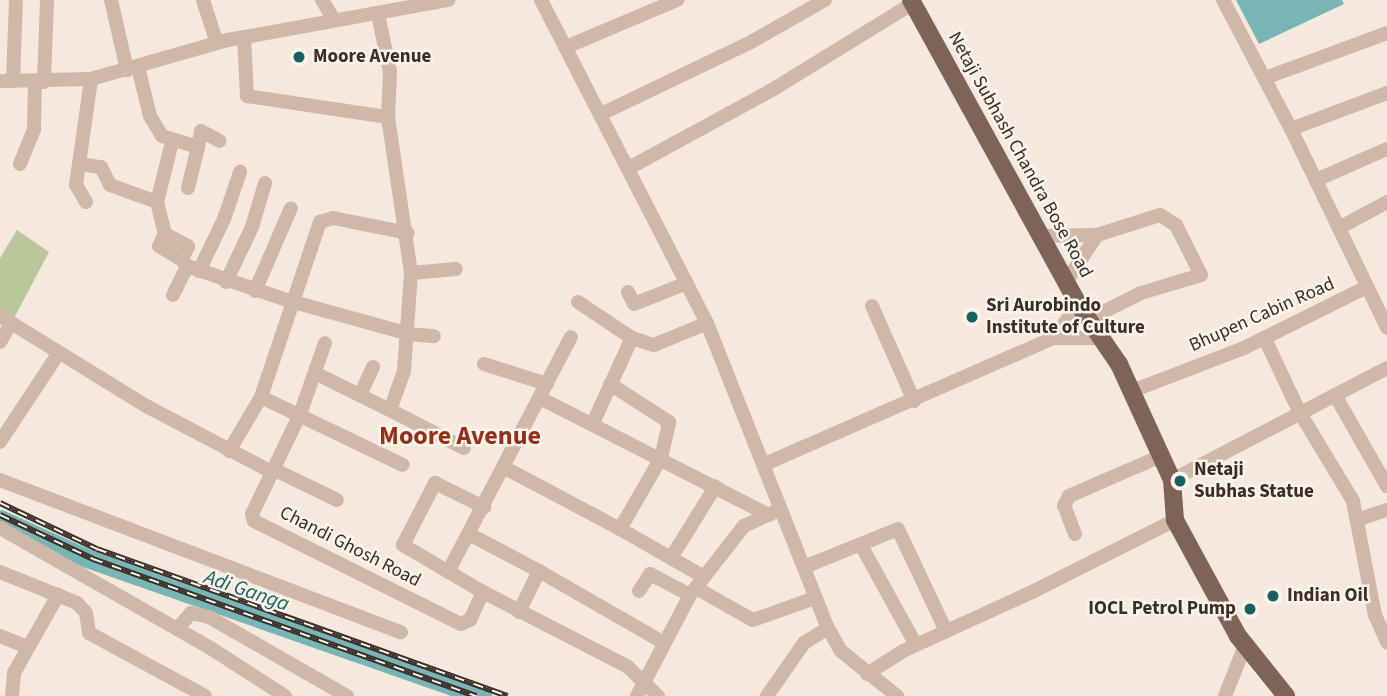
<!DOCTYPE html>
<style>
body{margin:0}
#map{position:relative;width:1387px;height:696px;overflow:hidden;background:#f5e9de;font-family:"Source Sans 3",sans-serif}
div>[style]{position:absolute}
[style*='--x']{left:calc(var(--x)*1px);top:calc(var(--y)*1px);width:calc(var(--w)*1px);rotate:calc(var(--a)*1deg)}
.green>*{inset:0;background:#bac69b}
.water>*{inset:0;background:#79b5b5}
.river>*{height:19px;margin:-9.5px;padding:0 9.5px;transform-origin:9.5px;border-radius:9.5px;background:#79b5b5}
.minor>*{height:14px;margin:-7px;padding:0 7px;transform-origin:7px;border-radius:7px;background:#cfb8a8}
.major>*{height:18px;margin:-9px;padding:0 9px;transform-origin:9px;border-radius:9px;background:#7e6358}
.rail>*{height:6px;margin-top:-3px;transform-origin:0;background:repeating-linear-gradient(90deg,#fcf3eb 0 10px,#3b2e29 0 20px);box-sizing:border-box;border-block:2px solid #3b2e29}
.dots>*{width:19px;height:19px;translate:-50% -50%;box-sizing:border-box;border:4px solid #fcf3eb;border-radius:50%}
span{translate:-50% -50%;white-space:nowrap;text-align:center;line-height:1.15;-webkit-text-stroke:5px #fcf3eb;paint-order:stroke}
.poi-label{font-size:19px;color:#3b2e29;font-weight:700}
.left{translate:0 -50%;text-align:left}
.right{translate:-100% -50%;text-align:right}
.street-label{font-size:19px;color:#3b2e29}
.water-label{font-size:21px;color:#196061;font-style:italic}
.district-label{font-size:26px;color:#933019;font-weight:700}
</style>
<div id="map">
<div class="green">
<i style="clip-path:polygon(17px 230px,49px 252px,13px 320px,0 311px,0 258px)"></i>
</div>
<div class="water">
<i style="clip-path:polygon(1236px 0,1342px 0,1344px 4px,1259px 44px)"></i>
</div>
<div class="river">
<i style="--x:0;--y:519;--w:92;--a:24.3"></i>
<i style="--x:84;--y:557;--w:422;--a:19.3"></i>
</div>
<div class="minor">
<i style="--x:111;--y:0;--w:72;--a:77.1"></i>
<i style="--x:203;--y:0;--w:45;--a:72"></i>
<i style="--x:322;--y:0;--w:23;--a:59"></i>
<i style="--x:541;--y:0;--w:363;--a:62.8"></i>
<i style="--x:707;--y:323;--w:328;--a:68.4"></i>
<i style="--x:828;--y:628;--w:26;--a:61"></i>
<i style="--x:841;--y:651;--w:72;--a:38.8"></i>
<i style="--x:1223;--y:0;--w:146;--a:62.2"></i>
<i style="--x:1291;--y:129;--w:221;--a:64.2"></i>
<i style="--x:378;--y:14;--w:59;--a:78.3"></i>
<i style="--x:390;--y:72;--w:45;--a:92.5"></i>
<i style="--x:388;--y:117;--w:158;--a:81.6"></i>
<i style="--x:411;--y:273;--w:98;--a:94.1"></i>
<i style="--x:404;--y:371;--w:41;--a:109.7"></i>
<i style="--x:390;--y:410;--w:83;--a:27.2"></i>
<i style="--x:244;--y:37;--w:59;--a:87.1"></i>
<i style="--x:247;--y:96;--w:143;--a:8.5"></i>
<i style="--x:566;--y:47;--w:121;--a:-22.9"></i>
<i style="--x:138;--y:67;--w:50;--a:76.2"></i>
<i style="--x:150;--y:116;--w:23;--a:59"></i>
<i style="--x:162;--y:136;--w:38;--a:17"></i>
<i style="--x:198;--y:147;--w:16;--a:-79"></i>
<i style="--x:201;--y:131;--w:21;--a:28"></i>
<i style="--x:1265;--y:78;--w:130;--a:-20.2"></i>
<i style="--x:0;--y:81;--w:91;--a:-1.3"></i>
<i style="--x:91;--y:79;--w:142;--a:-15.9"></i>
<i style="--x:228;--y:40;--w:224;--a:-10.3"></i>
<i style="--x:13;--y:81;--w:81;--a:-87.9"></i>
<i style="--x:44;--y:82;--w:82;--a:-87.9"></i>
<i style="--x:601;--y:114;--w:166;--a:-25.6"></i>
<i style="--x:751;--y:42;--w:85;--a:-29.6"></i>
<i style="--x:1291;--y:129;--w:103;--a:-20.6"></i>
<i style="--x:172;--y:142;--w:62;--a:104"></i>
<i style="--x:157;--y:202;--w:33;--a:76"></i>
<i style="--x:165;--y:234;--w:26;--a:28"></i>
<i style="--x:188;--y:246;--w:15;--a:113"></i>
<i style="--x:182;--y:260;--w:8;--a:50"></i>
<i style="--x:20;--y:164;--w:38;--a:-68"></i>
<i style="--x:34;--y:129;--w:48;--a:-88.8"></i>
<i style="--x:79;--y:164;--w:22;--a:8"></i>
<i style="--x:101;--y:167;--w:20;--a:63"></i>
<i style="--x:110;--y:185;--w:50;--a:19.9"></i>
<i style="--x:629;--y:168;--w:163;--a:-28.6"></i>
<i style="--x:772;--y:90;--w:164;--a:-31.6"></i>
<i style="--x:1316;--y:180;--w:77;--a:-23.6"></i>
<i style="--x:188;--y:188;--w:42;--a:-76.3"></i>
<i style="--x:86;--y:202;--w:20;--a:-120"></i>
<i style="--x:76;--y:185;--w:107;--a:-81.9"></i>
<i style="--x:1339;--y:228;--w:55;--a:-28.4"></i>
<i style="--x:165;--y:234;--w:13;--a:117"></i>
<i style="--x:159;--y:246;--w:27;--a:31"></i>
<i style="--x:1041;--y:236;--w:56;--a:-1"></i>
<i style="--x:1097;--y:235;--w:66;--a:-17.6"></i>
<i style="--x:1160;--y:215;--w:19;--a:32"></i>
<i style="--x:1176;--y:225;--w:56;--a:63.4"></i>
<i style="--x:1201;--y:275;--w:63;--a:163.3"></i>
<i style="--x:1141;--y:293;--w:58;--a:153.4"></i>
<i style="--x:199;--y:271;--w:58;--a:-64.3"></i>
<i style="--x:224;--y:219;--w:50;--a:-71.2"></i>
<i style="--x:411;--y:273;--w:45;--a:-5.1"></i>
<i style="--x:226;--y:282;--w:61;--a:-64.7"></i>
<i style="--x:252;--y:227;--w:46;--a:-73.5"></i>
<i style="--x:1066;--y:282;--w:56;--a:-56.6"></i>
<i style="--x:255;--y:291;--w:90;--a:-66.6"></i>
<i style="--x:628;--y:292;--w:13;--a:63"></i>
<i style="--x:634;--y:304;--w:57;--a:-21.6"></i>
<i style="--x:173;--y:295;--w:32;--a:-64"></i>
<i style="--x:187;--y:266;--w:109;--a:18.8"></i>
<i style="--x:290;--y:301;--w:123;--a:15.5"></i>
<i style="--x:409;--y:334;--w:25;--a:5"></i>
<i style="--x:578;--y:302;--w:65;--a:33.7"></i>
<i style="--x:632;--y:338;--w:23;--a:18"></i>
<i style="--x:654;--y:345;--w:57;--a:-22.5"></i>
<i style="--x:872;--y:306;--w:104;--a:66.1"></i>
<i style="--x:0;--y:316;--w:174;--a:31.6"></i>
<i style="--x:148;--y:407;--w:140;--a:27.7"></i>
<i style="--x:1054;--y:338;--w:49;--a:0"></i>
<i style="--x:1265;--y:339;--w:82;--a:64.7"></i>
<i style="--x:1300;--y:413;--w:103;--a:58.9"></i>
<i style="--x:1353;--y:501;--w:116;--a:79.1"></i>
<i style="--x:1375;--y:615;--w:30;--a:66"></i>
<i style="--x:0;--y:342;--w:21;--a:-59"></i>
<i style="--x:325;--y:343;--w:75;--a:109.4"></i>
<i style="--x:300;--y:414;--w:111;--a:115.6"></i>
<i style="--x:252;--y:514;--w:7;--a:74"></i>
<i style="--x:254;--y:521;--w:231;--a:26.5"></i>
<i style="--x:461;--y:624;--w:10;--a:-24"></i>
<i style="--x:470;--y:620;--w:31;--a:-65"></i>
<i style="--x:483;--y:592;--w:163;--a:27.3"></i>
<i style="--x:628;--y:667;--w:42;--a:44"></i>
<i style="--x:484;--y:364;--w:66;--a:17.6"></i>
<i style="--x:315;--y:373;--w:84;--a:26.3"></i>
<i style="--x:1132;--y:391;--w:120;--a:-21"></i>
<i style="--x:1244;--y:348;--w:137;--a:-26.4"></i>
<i style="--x:360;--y:395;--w:31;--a:-65"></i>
<i style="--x:1335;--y:395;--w:105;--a:60.3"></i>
<i style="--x:261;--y:397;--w:157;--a:25.6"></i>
<i style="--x:540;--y:398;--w:257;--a:27.1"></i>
<i style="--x:593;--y:423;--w:94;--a:-65.4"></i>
<i style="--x:0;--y:442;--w:105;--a:-56.6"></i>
<i style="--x:229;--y:451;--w:63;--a:-59.3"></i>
<i style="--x:261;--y:397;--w:185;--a:-71.4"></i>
<i style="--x:320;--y:222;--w:14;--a:-17"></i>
<i style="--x:333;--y:218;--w:76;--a:11.3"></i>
<i style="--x:765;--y:464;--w:315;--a:-23.6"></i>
<i style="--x:1054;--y:338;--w:42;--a:-54.8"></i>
<i style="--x:505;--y:468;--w:130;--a:27.9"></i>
<i style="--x:620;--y:529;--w:82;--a:-60"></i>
<i style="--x:661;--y:458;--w:37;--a:-77"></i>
<i style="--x:669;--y:422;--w:70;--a:-147.2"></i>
<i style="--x:273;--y:469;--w:71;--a:25.8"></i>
<i style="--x:0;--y:480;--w:429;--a:20.8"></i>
<i style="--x:1172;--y:480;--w:242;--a:-27.5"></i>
<i style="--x:1359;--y:519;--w:29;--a:-18"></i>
<i style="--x:0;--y:528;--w:244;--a:29.7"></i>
<i style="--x:212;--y:649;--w:87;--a:32.8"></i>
<i style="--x:620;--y:529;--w:97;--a:29.7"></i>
<i style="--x:469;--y:534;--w:79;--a:27.9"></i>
<i style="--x:1075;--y:534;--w:30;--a:-111"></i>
<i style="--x:1064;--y:506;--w:11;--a:-63"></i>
<i style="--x:1069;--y:496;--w:100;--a:-23.5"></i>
<i style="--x:861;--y:545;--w:114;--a:61.2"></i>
<i style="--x:671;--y:558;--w:84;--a:-58.2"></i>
<i style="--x:804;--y:567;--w:101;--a:-22"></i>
<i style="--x:898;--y:529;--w:113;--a:64.8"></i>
<i style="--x:0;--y:572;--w:83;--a:21.9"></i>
<i style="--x:77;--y:603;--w:13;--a:48"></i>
<i style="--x:86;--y:613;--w:20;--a:81"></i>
<i style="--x:89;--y:633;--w:132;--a:28.5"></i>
<i style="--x:448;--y:572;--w:265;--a:-62.4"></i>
<i style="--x:696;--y:588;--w:65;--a:29.3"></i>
<i style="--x:753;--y:620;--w:66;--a:-19.5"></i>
<i style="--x:639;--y:591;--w:20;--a:-57"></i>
<i style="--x:650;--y:574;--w:45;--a:27.7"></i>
<i style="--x:483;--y:592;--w:93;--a:-149.6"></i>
<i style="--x:403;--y:545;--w:70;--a:-62.7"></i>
<i style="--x:435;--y:483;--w:55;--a:26.1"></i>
<i style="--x:519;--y:612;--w:46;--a:-64"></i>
<i style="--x:539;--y:571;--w:144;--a:29.9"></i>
<i style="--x:178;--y:628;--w:20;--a:-49"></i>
<i style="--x:191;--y:613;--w:18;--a:13"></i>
<i style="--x:209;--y:617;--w:159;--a:29.8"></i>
<i style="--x:0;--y:636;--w:29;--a:22"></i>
<i style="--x:867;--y:674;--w:43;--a:-32.6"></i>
<i style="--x:903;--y:651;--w:144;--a:-24.6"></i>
<i style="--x:1034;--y:591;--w:158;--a:-26.7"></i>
<i style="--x:12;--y:696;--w:23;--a:-85"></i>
<i style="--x:14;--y:673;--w:90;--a:-60.6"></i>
<i style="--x:637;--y:696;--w:114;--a:-62.3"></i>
<i style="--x:690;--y:595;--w:88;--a:-52"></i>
<i style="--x:744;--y:526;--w:33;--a:-25"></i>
<i style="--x:767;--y:696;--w:65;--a:-55.1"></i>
<i style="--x:804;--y:643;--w:28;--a:-32"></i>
<i style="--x:1225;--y:696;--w:52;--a:-68.4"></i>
</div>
<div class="major">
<i style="--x:911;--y:0;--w:347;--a:61.2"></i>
<i style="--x:1078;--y:304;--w:73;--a:55.7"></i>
<i style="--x:1119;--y:364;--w:128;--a:65.4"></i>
<i style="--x:1172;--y:480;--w:40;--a:85.7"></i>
<i style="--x:1175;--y:520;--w:132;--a:61.5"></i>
<i style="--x:1238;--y:636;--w:77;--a:51.3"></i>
</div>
<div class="rail">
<i style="--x:0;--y:503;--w:107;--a:25.4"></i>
<i style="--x:97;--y:549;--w:436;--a:19.7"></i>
<i style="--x:0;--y:515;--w:103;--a:25.3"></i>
<i style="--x:93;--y:559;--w:407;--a:19.7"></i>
</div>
<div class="dots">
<i style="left:299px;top:57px;background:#196061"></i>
<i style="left:972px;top:317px;background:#196061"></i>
<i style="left:1180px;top:481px;background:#196061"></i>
<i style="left:1273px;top:596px;background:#196061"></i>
<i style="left:1250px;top:609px;background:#196061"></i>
</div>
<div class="poi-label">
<span class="left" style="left:313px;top:57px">Moore Avenue</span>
<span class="left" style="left:986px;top:317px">Sri Aurobindo<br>Institute of Culture</span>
<span class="left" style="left:1194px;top:481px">Netaji<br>Subhas Statue</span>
<span class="left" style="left:1287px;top:596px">Indian Oil</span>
<span class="right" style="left:1236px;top:609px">IOCL Petrol Pump</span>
</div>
<div class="street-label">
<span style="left:1020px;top:155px;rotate:61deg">Netaji Subhash Chandra Bose Road</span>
<span style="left:1262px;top:315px;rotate:-24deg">Bhupen Cabin Road</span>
<span style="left:350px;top:547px;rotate:27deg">Chandi Ghosh Road</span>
</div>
<div class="water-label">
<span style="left:247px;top:590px;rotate:19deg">Adi Ganga</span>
</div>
<div class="district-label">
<span style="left:460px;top:436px">Moore Avenue</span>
</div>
</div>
